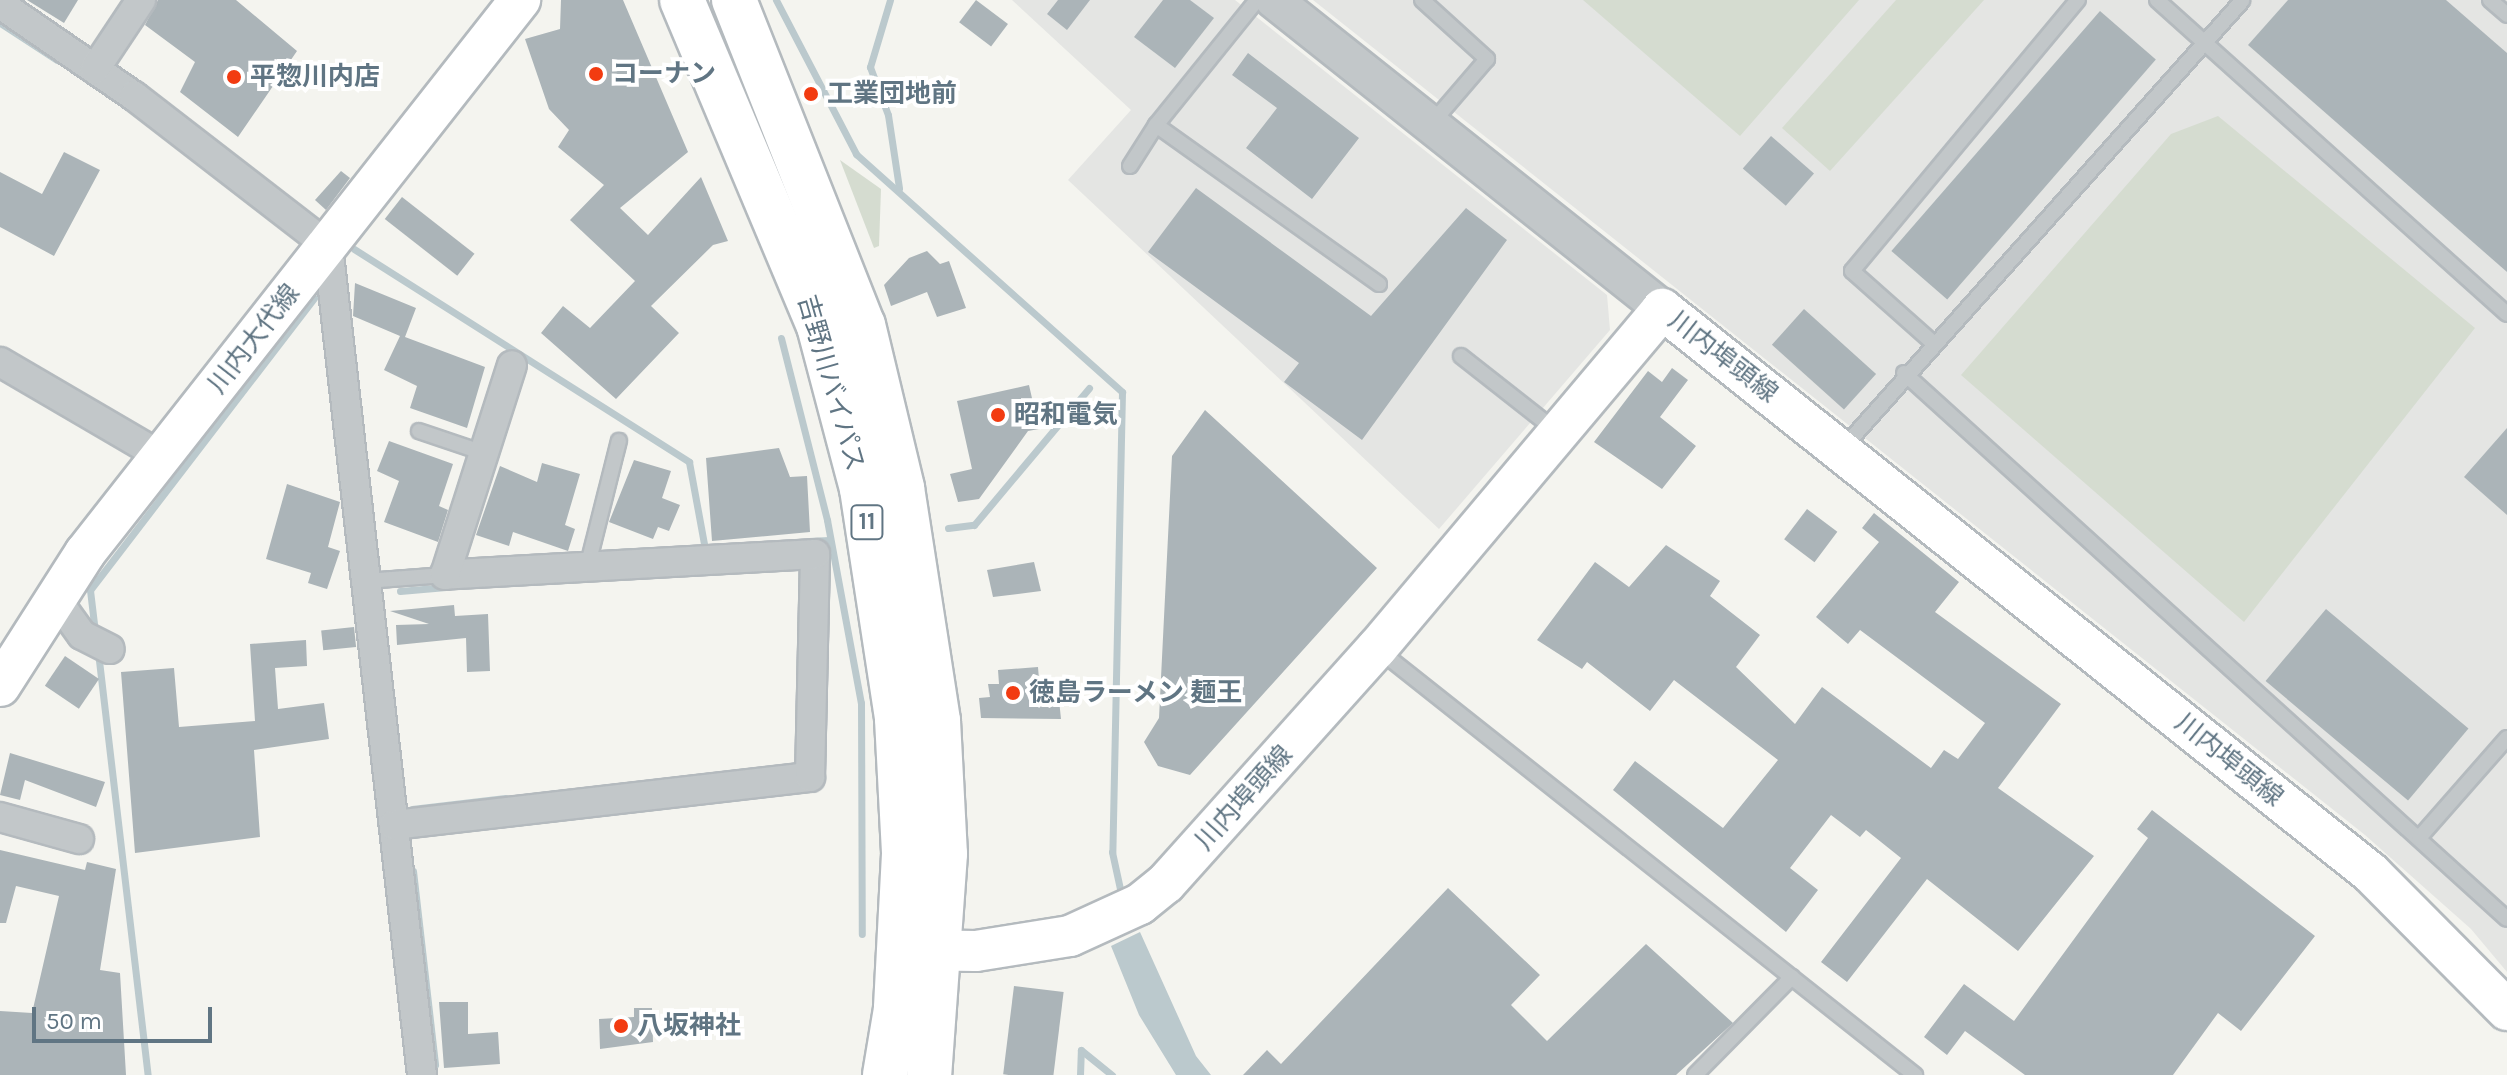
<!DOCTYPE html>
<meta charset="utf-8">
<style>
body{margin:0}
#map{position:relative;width:2507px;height:1075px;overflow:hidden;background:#f4f4ef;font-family:Karla,"Noto Sans JP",sans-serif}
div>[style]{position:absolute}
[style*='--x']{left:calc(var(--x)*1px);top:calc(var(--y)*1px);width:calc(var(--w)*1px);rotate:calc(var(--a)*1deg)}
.built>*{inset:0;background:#e4e5e3}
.green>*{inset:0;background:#d5dcd0}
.water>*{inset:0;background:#bbc9cd}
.stream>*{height:7px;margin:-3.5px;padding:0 3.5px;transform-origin:3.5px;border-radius:3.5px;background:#bbc9cd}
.building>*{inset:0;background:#abb4b8;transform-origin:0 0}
.roads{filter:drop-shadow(2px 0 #b4babe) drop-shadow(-2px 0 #b4babe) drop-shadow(0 2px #b4babe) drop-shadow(0 -2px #b4babe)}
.service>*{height:14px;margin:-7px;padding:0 7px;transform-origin:7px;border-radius:7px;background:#c2c7c9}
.minor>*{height:28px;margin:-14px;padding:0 14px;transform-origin:14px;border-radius:14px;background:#c2c7c9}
.tertiary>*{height:36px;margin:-18px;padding:0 18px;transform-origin:18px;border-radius:18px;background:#c2c7c9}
.secondary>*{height:40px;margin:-20px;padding:0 20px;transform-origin:20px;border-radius:20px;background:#fff}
.trunk>*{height:44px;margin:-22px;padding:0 22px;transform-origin:22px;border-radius:22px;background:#fff}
.dots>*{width:22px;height:22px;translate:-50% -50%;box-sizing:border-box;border:4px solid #fff;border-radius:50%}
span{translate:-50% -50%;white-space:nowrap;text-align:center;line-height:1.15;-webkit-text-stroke:8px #fff;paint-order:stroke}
.shield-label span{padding:2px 6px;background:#fff;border:2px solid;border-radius:6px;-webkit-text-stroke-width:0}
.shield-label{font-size:24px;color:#607583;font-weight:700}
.poi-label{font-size:26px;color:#607583;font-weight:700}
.left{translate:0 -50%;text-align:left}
.street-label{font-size:26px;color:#607583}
.scale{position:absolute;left:32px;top:1007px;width:180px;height:36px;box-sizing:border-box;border:4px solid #607583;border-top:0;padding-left:10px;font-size:24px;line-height:28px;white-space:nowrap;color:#607583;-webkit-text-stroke:6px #fff;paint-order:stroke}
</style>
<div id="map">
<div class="built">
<i style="clip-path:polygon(1012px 0,1235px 0,1607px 295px,1610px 330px,1439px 529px,1068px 180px,1131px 110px)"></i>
<i style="clip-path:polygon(1313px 0,2507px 0,2507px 972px,2471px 929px,2365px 835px)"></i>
</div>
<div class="green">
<i style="clip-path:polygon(1583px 0,1859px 0,1740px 136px)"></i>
<i style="clip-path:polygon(1896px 0,1984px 0,1830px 171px,1782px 128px)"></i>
<i style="clip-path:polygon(2218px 116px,2475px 328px,2244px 622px,1961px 375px,2171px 134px)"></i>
<i style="clip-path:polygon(840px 160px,881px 189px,879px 246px,874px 248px)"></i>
</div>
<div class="water">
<i style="clip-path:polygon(1140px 932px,1196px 1056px,1211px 1075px,1176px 1075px,1139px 1015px,1111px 946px)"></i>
</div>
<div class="stream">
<i style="--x:776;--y:0;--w:174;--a:62.5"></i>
<i style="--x:856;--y:154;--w:357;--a:41.8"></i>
<i style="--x:1122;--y:392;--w:460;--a:91.2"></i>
<i style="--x:1112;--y:852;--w:47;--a:77.7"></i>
<i style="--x:890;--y:0;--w:70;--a:106.6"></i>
<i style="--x:870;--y:67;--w:51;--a:69.4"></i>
<i style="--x:888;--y:115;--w:74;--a:81.4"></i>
<i style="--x:0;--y:23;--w:68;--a:33"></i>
<i style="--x:354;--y:249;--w:397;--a:32.4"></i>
<i style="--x:689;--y:462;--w:88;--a:79.6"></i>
<i style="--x:781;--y:338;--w:188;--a:75.8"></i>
<i style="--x:827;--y:520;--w:186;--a:79.5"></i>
<i style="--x:861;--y:703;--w:231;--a:89.8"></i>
<i style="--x:948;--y:528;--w:26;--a:-7"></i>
<i style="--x:974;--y:525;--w:179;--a:-50"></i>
<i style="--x:809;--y:541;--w:20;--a:-3"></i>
<i style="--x:400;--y:591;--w:46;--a:-5"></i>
<i style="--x:95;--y:632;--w:42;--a:-96.8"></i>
<i style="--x:90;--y:590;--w:368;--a:-52.5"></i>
<i style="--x:98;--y:652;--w:426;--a:83.3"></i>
<i style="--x:412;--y:809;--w:94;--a:-6.7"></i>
<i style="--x:413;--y:871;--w:195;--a:83.5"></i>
<i style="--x:1080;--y:1075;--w:25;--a:-88"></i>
<i style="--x:1081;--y:1050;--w:40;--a:39"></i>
</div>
<div class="building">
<i style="clip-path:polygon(27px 0,78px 0,64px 23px)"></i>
<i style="clip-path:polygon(158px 0,236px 0,297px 51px,238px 137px,180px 92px,195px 62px,145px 25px)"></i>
<i style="clip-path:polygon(561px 0,623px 0,688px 152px,620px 208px,648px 235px,701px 177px,728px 241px,713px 245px,651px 306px,679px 333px,616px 399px,541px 333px,563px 306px,590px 328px,635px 281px,570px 220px,604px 185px,558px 147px,569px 130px,549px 109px,525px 39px,560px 29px)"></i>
<i style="left:976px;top:0;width:40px;height:28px;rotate:37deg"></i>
<i style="clip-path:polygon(1058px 0,1090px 0,1067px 30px,1047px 14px)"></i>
<i style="clip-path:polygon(1163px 0,1190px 0,1214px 18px,1175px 68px,1134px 37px)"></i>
<i style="clip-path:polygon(2288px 0,2446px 0,2507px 53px,2507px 272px,2248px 45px)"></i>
<i style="left:2100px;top:11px;width:74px;height:318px;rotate:41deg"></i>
<i style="clip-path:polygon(1248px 53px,1359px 138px,1312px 199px,1246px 148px,1277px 108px,1232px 75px)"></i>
<i style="left:1771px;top:136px;width:57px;height:43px;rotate:41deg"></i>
<i style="clip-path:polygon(64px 152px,100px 170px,54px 256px,0 227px,0 172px,42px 194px)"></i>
<i style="clip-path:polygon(341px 171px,350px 178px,326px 210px,315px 200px)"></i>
<i style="clip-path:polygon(1196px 188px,1371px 316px,1466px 208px,1507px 240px,1362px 440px,1284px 382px,1299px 363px,1148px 252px)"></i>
<i style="left:402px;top:197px;width:92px;height:28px;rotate:38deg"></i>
<i style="clip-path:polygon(927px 251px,940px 264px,949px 261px,966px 308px,937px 317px,927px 292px,891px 306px,884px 285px,909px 258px)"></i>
<i style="clip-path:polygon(355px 283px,416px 308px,405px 337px,485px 367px,467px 428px,410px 408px,417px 386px,384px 370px,400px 336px,353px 316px)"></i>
<i style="left:1804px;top:309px;width:97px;height:48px;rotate:42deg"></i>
<i style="clip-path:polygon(1672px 368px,1688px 380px,1660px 417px,1696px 446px,1662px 489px,1594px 442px,1648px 371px,1662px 382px)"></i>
<i style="clip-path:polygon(1029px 385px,1039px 429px,1028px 431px,979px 499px,958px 502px,950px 474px,972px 469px,957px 401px)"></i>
<i style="clip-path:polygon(1205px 410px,1377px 568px,1190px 775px,1158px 766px,1144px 742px,1159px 718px,1172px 456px)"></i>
<i style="clip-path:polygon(2507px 428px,2507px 515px,2464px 477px)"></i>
<i style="clip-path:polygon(389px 441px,453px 464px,439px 506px,448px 510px,438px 542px,384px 522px,399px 481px,377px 471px)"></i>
<i style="clip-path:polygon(779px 448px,790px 477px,807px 476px,810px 532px,712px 541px,706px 458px)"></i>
<i style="clip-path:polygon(634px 460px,671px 471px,662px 498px,680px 505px,669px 531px,658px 527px,653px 539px,609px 522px)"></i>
<i style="clip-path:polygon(542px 463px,580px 474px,565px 525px,575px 529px,568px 551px,513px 532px,509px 546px,476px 535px,500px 466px,537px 482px)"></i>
<i style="clip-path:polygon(287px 484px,340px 502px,328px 547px,340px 551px,327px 589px,308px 583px,311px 573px,266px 559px)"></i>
<i style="left:1807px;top:509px;width:38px;height:38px;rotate:37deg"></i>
<i style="clip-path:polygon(1874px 513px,1959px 582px,1935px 612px,2061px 704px,1998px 788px,2094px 856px,2018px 951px,1927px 879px,1847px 982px,1821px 962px,1901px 858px,1866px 830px,1860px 837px,1831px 815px,1790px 868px,1818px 890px,1786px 932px,1613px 790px,1635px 761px,1723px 828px,1778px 760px,1674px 680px,1650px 711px,1587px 662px,1582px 669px,1537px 640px,1595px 562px,1629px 587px,1666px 545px,1720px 581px,1710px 596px,1760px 635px,1736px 667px,1795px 724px,1822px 687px,1931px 768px,1944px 750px,1958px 759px,1985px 723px,1860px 630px,1848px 644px,1816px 617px,1879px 542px,1862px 528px)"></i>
<i style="clip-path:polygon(1034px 562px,1041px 591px,993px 597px,987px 570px)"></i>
<i style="clip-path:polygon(454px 605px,455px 616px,488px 614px,490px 671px,467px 672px,466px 638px,397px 645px,396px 625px,429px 624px,390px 611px)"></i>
<i style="left:2326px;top:609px;width:186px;height:94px;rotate:40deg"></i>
<i style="left:354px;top:627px;width:20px;height:33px;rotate:84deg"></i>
<i style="clip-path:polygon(306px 640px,307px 666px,275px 668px,278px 709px,324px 703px,329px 739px,254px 750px,260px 837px,135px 853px,121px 672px,174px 668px,179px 727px,255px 721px,250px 644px)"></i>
<i style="left:65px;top:656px;width:41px;height:36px;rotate:34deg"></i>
<i style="clip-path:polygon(1038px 667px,1040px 691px,1058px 690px,1061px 719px,981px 718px,979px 698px,990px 697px,988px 684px,999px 684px,998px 670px)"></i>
<i style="clip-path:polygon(10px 753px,105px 782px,96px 807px,25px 780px,20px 800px,0 795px)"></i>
<i style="clip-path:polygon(2152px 810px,2315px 936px,2241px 1031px,2218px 1013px,2173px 1075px,2025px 1075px,1965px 1031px,1947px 1055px,1924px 1037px,1964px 984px,2014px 1021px,2148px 838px,2137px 829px)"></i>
<i style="clip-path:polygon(0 850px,85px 870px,87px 862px,116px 869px,100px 970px,120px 973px,126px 1075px,0 1075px,0 1011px,32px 1013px,59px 896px,16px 886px,6px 923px,0 923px)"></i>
<i style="clip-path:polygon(1448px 888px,1540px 975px,1511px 1005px,1547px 1041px,1646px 944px,1733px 1023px,1676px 1075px,1243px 1075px,1267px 1050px,1281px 1064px)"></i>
<i style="left:1014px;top:986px;width:50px;height:89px;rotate:7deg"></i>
<i style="clip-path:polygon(439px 1002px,468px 1002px,468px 1034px,498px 1032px,500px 1064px,444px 1068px)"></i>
<i style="clip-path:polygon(634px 1008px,652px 1008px,653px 1042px,600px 1049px,599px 1019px,634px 1017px)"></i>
</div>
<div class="roads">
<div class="service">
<i style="--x:1257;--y:0;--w:161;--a:128.9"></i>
<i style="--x:1156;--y:125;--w:274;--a:35.5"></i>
<i style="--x:1422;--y:0;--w:88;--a:42.2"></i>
<i style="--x:1487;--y:59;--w:86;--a:130.7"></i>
<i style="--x:2157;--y:0;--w:470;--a:41.9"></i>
<i style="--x:2490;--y:0;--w:23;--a:41"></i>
<i style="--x:1130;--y:166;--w:49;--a:-57.6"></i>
<i style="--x:1932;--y:342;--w:107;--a:-138.4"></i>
<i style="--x:1852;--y:271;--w:353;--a:-50.2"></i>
<i style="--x:1461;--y:356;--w:120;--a:38.2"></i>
<i style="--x:1904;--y:373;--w:813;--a:42.16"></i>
<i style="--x:419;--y:431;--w:69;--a:18.7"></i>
<i style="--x:1842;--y:449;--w:601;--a:-48.24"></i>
<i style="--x:588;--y:564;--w:127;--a:-75.9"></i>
<i style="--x:366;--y:581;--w:79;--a:-4.3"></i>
<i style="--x:1380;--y:651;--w:683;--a:38.4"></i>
<i style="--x:2419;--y:838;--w:133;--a:-48.7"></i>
<i style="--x:1695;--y:1075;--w:138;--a:-45.3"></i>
</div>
<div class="minor">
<i style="--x:0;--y:4;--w:163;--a:34.5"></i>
<i style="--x:134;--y:96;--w:245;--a:37.7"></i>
<i style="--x:328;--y:246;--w:834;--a:83.53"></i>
<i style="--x:95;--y:69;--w:83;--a:-56.3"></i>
<i style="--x:0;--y:362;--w:186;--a:30.3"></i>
<i style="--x:56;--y:599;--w:44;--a:54.2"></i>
<i style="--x:82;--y:635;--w:31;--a:27"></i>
<i style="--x:0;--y:817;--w:82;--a:15.6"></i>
<i style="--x:394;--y:825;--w:419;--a:-6.6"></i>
<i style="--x:810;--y:777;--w:223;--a:-88.7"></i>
<i style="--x:815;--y:554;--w:371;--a:176.8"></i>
<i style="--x:445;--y:575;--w:220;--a:-72.3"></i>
</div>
<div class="tertiary">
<i style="--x:1274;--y:0;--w:496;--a:38.5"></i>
</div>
<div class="secondary">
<i style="--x:0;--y:686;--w:158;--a:-57.4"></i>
<i style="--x:85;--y:553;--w:704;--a:-51.81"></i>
<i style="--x:905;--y:950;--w:71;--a:0.8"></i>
<i style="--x:976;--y:951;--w:95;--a:-9.1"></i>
<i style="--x:1070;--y:936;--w:77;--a:-24.6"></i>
<i style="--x:1140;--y:904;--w:33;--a:-39"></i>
<i style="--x:1166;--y:883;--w:316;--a:-48.1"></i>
<i style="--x:1377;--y:648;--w:443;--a:-49.9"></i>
<i style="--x:1662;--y:309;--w:906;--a:38.5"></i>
<i style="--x:2371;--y:873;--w:193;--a:45.2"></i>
</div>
<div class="trunk">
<i style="--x:682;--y:0;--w:354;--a:67.2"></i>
<i style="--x:819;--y:326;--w:169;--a:75.2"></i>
<i style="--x:862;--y:489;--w:233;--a:81.3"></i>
<i style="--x:897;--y:719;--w:135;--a:87"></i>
<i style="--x:904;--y:854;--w:155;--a:93"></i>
<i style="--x:896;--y:1009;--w:67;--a:99.5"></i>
<i style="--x:734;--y:0;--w:350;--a:68.4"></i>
<i style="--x:863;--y:325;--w:168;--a:76.5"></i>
<i style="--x:902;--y:488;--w:236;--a:81.2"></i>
<i style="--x:938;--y:721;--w:133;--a:87"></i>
<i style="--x:945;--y:854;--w:222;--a:94.1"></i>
</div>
</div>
<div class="dots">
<i style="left:596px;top:74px;background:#f23b11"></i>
<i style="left:234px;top:77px;background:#f23b11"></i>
<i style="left:811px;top:94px;background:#f23b11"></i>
<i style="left:998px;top:415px;background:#f23b11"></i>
<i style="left:1013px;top:693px;background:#f23b11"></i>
<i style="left:621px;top:1026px;background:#f23b11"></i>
</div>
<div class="shield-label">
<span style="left:867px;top:522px">11</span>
</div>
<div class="poi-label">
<span class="left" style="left:612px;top:74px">コーナン</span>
<span class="left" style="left:250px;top:77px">平惣川内店</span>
<span class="left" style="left:827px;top:94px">工業団地前</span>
<span class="left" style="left:1014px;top:415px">昭和電気</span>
<span class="left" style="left:1029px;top:693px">徳島ラーメン 麺王</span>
<span class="left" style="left:637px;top:1026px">八坂神社</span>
</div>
<div class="street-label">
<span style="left:254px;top:339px;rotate:-52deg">川内大代線</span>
<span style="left:1723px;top:357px;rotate:38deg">川内埠頭線</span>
<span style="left:831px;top:383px;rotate:74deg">吉野川バイパス</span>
<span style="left:2229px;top:760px;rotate:39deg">川内埠頭線</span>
<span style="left:1244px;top:798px;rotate:-48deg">川内埠頭線</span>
</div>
<div class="scale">50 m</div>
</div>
